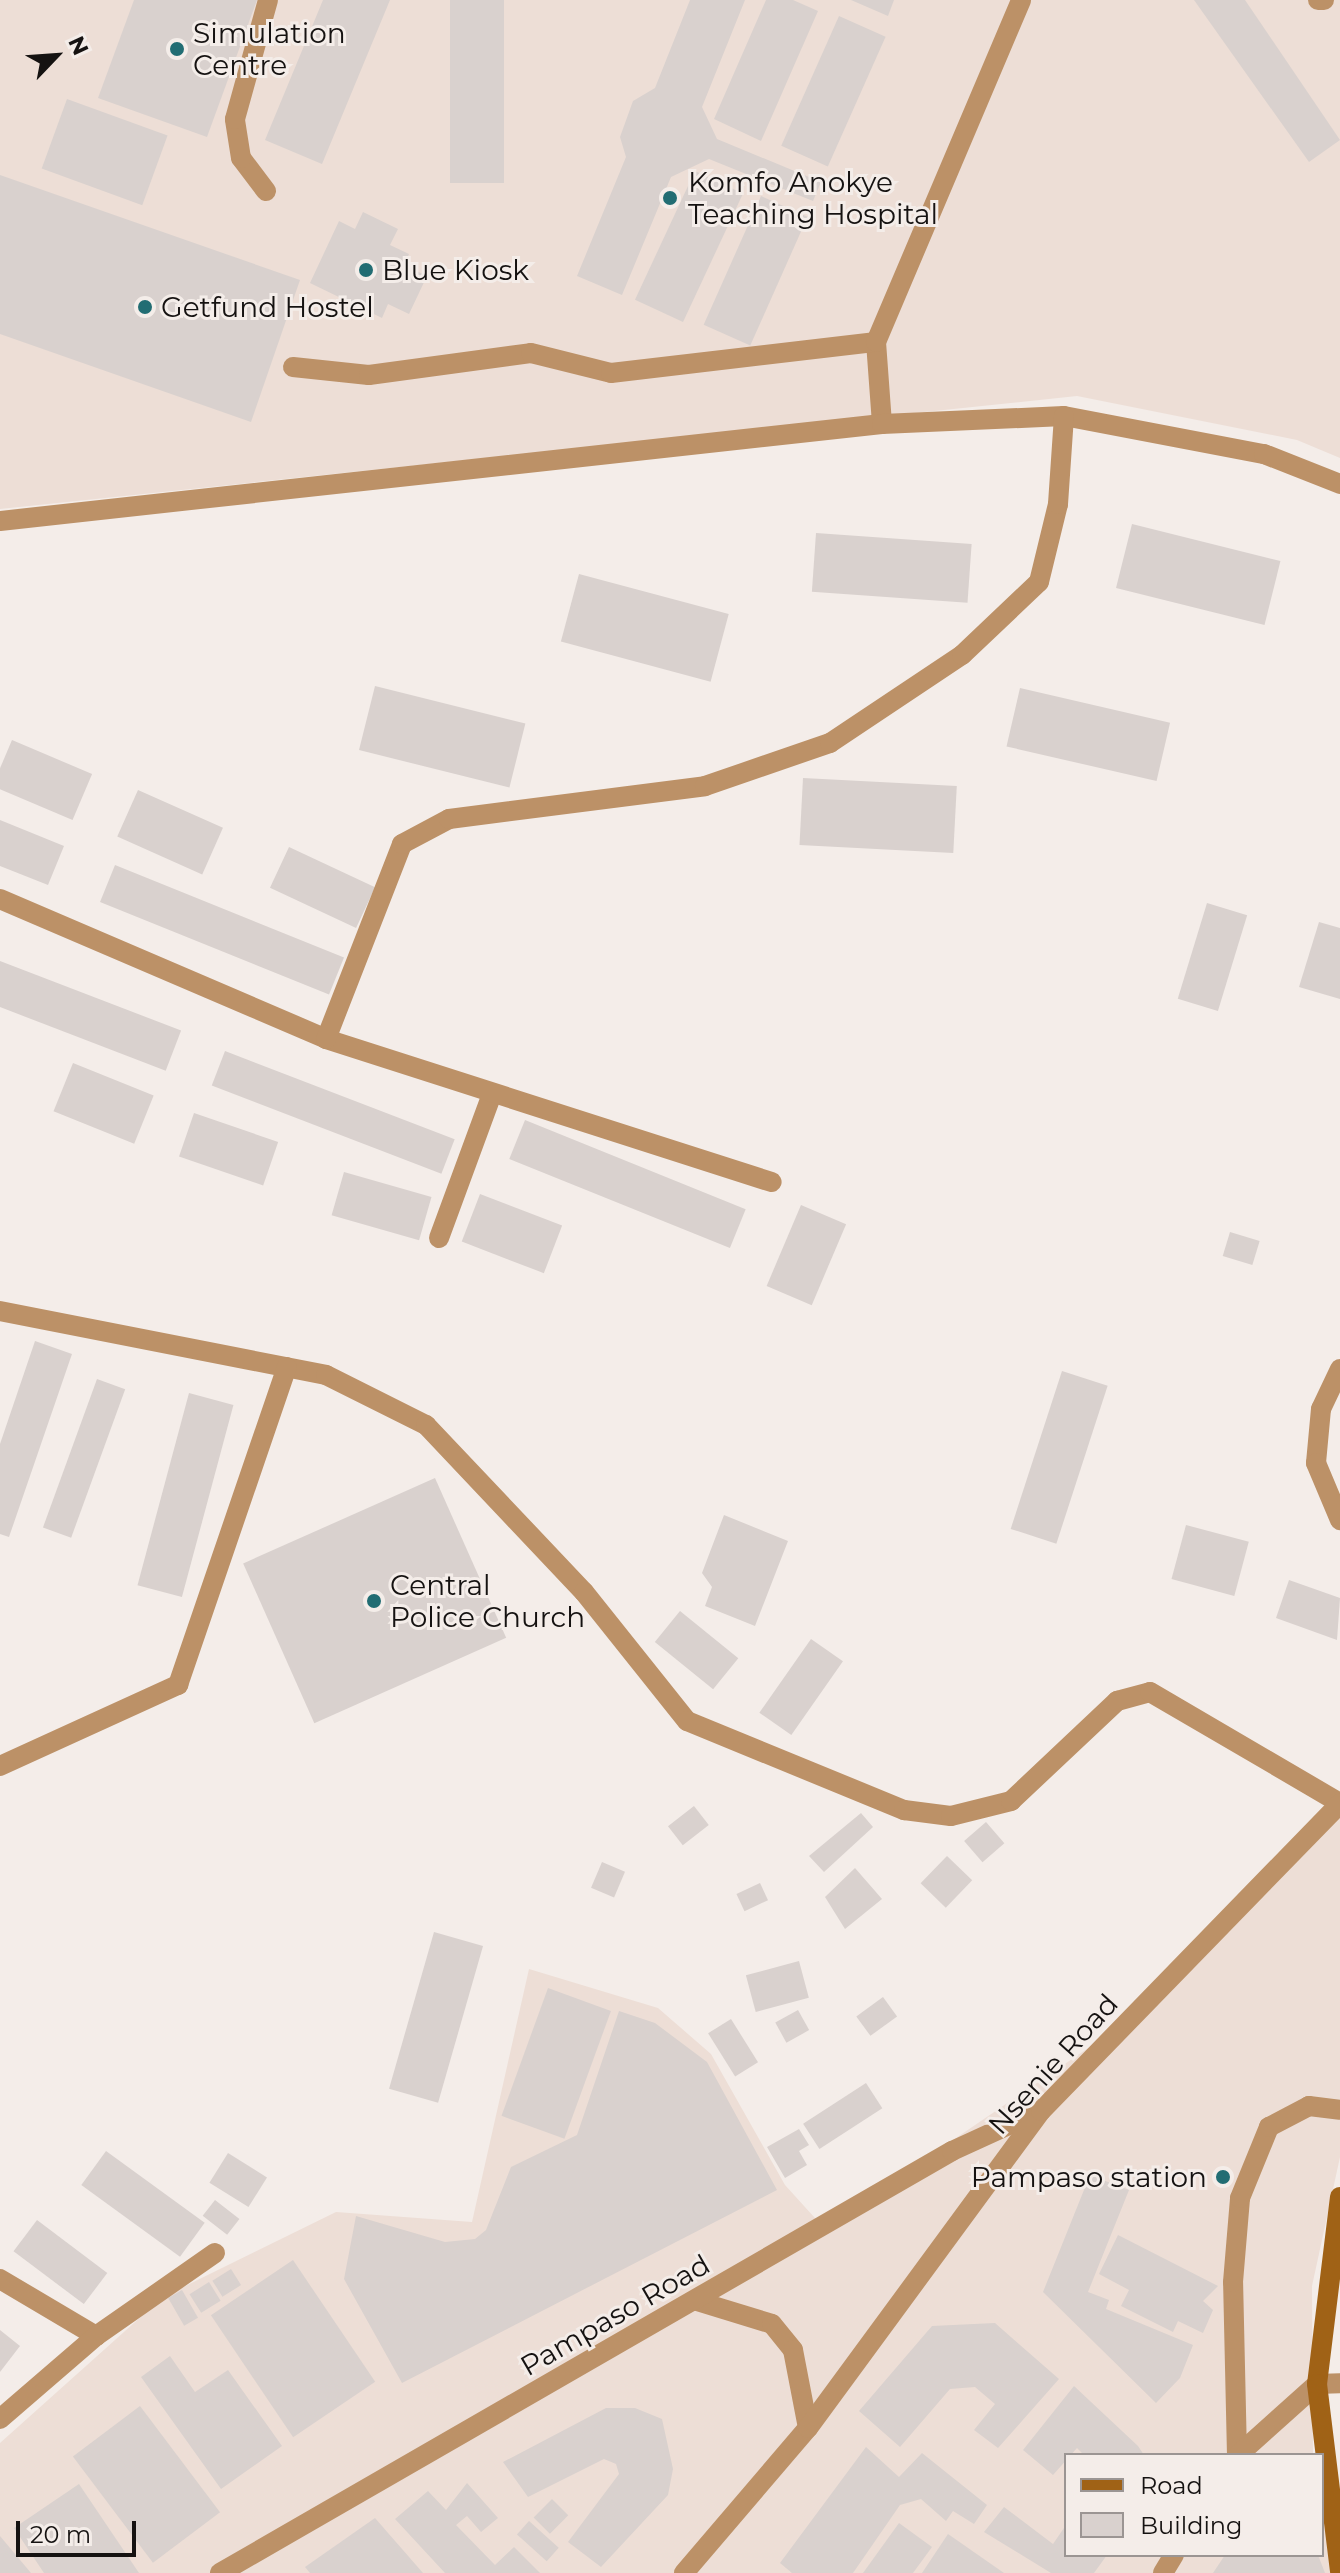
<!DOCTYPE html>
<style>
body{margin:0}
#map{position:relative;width:1340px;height:2573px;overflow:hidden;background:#f4ede9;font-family:Montserrat,sans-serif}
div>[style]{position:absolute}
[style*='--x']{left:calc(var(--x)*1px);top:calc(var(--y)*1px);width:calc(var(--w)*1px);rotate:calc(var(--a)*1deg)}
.built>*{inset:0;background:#edded6}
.building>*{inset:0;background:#d9d1ce;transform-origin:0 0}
.service>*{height:20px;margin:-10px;padding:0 10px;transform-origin:10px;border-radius:10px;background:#bc9167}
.minor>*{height:20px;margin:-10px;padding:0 10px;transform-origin:10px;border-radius:10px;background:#bc9167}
.secondary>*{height:20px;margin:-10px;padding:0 10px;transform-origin:10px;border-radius:10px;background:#a06216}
.dots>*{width:22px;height:22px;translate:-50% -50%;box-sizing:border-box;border:4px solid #f4ede9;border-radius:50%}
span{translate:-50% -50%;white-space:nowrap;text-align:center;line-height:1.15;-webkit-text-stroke:6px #f4ede9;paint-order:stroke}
.poi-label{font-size:28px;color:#151211}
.left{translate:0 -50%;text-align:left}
.right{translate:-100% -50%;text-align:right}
.street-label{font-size:28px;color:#151211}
.legend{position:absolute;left:1064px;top:2453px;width:260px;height:104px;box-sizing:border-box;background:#f4ede9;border:2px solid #9b9593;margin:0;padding:10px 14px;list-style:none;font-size:24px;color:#151211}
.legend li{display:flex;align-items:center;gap:16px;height:40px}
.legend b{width:40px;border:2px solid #9b9593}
.north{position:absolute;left:16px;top:16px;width:80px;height:80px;-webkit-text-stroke:6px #f4ede9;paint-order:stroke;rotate:65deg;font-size:22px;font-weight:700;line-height:32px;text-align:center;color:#151211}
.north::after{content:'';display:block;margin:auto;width:28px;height:36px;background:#151211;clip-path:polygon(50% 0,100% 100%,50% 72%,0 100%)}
.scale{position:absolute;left:16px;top:2521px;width:120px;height:36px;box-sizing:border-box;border:4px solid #151211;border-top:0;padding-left:10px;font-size:24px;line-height:28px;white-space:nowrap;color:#151211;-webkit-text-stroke:6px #f4ede9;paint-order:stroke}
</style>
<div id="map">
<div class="built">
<i style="clip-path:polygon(0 0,1340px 0,1340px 458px,1297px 440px,1077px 396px,0 509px)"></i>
<i style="clip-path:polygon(1340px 1807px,1340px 2157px,1312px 2286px,1313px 2455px,1066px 2455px,1066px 2555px,1322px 2555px,1322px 2519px,1336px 2573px,0 2573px,0 2443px,163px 2297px,336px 2212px,472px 2222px,529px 1969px,658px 2008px,711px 2054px,785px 2185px,824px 2228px,1138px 2014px)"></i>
</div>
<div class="building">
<i style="clip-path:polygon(134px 0,257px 0,207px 137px,98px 98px)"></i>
<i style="clip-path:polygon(323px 0,390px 0,322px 164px,265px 140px)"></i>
<i style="left:450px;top:0;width:54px;height:183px"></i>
<i style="clip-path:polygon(690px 0,745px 0,702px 107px,717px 139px,821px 182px,813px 201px,709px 159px,671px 177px,622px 295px,577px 276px,626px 157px,620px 137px,633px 101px,655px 88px)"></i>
<i style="clip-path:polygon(766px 0,793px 0,818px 11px,761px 141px,714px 119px)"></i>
<i style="clip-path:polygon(851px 0,894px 0,888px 16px)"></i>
<i style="clip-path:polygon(1194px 0,1245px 0,1340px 140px,1309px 162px)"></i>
<i style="left:839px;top:16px;width:51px;height:142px;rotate:24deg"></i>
<i style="left:67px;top:99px;width:107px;height:74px;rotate:20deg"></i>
<i style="left:695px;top:171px;width:53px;height:142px;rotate:25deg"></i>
<i style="clip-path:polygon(0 175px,300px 280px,251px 422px,0 334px)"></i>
<i style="left:761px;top:196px;width:51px;height:141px;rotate:24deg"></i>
<i style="clip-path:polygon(363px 212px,398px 229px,390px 245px,409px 254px,404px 265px,427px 276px,409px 314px,388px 304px,382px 318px,310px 283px,339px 221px,355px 229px)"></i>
<i style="left:1132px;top:524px;width:153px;height:66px;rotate:14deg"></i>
<i style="left:816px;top:533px;width:156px;height:59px;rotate:4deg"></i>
<i style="left:579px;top:574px;width:155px;height:70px;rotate:15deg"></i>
<i style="left:375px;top:686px;width:155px;height:66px;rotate:14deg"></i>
<i style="left:1020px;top:688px;width:154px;height:60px;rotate:13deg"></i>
<i style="left:12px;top:740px;width:87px;height:50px;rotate:23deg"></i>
<i style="left:803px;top:778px;width:154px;height:67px;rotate:3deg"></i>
<i style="left:138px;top:790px;width:93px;height:51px;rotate:24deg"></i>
<i style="clip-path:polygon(0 820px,64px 846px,48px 885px,0 866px)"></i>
<i style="left:289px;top:847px;width:95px;height:45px;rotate:25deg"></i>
<i style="left:115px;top:865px;width:247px;height:40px;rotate:22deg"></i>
<i style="left:1207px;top:903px;width:42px;height:100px;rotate:17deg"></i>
<i style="clip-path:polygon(1319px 922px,1340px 928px,1340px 999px,1299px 987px)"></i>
<i style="left:0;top:961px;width:194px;height:43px;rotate:21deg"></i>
<i style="left:225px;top:1051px;width:246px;height:37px;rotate:21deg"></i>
<i style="left:73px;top:1063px;width:87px;height:52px;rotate:22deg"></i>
<i style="left:194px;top:1113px;width:89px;height:46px;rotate:19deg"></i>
<i style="left:525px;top:1120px;width:238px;height:42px;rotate:22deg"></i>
<i style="left:344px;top:1172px;width:91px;height:45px;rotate:16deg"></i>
<i style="left:480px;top:1194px;width:88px;height:51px;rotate:21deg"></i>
<i style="left:801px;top:1205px;width:49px;height:88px;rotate:23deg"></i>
<i style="left:1230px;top:1232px;width:31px;height:25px;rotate:17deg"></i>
<i style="clip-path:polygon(35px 1341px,72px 1354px,9px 1537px,0 1534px,0 1444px)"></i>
<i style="left:1062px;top:1371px;width:48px;height:166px;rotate:18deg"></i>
<i style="left:97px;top:1379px;width:30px;height:158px;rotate:20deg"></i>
<i style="left:189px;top:1393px;width:46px;height:199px;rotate:15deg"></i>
<i style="left:435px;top:1478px;width:175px;height:210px;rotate:66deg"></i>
<i style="clip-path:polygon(724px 1515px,788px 1541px,755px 1626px,705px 1606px,712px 1587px,702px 1573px)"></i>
<i style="left:1186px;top:1525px;width:65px;height:56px;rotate:15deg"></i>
<i style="clip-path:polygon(1289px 1580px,1340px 1598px,1337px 1640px,1276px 1618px)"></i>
<i style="left:680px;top:1611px;width:75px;height:40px;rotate:39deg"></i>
<i style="left:811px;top:1639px;width:39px;height:90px;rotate:35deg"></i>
<i style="left:694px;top:1806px;width:24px;height:33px;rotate:52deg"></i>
<i style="clip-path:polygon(861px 1813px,873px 1827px,824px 1872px,809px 1856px)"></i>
<i style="left:986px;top:1822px;width:28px;height:29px;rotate:49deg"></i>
<i style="left:947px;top:1856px;width:35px;height:38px;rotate:44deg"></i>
<i style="left:602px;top:1862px;width:25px;height:28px;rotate:23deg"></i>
<i style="clip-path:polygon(855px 1868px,882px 1899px,845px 1929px,825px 1897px)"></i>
<i style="left:760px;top:1883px;width:19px;height:26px;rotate:65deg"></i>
<i style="left:434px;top:1932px;width:51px;height:163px;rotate:16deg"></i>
<i style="left:799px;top:1961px;width:38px;height:55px;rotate:75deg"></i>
<i style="left:548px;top:1988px;width:67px;height:136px;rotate:20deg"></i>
<i style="left:883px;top:1997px;width:24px;height:33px;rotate:54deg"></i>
<i style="left:798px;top:2010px;width:23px;height:26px;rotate:61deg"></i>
<i style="clip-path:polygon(619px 2011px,655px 2023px,707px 2062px,777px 2190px,402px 2383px,344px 2279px,356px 2216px,445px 2242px,475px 2239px,486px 2230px,511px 2167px,577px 2135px)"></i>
<i style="left:731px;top:2019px;width:51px;height:27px;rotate:58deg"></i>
<i style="left:866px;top:2083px;width:30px;height:75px;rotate:57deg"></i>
<i style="clip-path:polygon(799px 2129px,809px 2145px,799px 2151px,807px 2165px,785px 2178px,767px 2147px)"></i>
<i style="left:106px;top:2151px;width:122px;height:42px;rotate:36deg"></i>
<i style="left:228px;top:2153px;width:46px;height:35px;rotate:32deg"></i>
<i style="clip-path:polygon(1090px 2175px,1129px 2190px,1088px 2292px,1109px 2300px,1106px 2309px,1193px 2345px,1180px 2378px,1156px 2403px,1043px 2292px)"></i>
<i style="left:215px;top:2200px;width:31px;height:20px;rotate:38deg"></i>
<i style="left:37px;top:2220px;width:88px;height:39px;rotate:37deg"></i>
<i style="clip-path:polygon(1118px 2235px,1218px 2286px,1203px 2301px,1213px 2310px,1203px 2333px,1178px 2321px,1173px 2332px,1121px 2306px,1129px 2290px,1099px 2274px)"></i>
<i style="left:293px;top:2260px;width:147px;height:99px;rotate:56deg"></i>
<i style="left:231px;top:2269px;width:19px;height:22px;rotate:58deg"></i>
<i style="left:209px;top:2282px;width:22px;height:23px;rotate:58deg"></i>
<i style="left:182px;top:2290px;width:32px;height:16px;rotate:60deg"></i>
<i style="clip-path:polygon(995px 2323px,1059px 2379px,998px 2448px,974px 2430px,995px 2404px,975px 2387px,950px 2389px,900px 2447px,859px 2411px,932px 2326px)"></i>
<i style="clip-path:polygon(0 2330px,20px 2346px,0 2372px)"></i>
<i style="clip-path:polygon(170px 2356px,195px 2392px,228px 2370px,282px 2446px,221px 2489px,141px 2377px)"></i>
<i style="clip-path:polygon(1074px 2386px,1138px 2446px,1144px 2455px,1084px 2455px,1077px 2448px,1053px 2475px,1023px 2450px)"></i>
<i style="left:140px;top:2406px;width:133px;height:84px;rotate:53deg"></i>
<i style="clip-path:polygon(606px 2408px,635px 2408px,662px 2419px,673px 2469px,668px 2495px,601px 2567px,568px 2542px,619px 2474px,616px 2464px,604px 2459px,528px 2497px,503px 2462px)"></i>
<i style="clip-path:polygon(866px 2447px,899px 2477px,922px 2453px,987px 2505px,974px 2524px,953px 2511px,946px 2521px,921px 2499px,900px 2505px,853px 2573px,792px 2573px,780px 2563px)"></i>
<i style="clip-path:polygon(467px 2483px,498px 2518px,481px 2532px,467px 2516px,456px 2525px,495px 2565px,514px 2547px,540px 2573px,445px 2573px,395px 2519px,428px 2491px,446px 2510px)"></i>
<i style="clip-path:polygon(79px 2484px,139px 2573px,44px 2573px,14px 2528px)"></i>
<i style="left:552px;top:2499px;width:23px;height:26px;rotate:45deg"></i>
<i style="clip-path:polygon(1004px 2507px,1053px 2544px,1066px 2525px,1066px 2555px,1107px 2555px,1094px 2573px,1051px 2573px,984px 2532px)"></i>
<i style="clip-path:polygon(375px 2518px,423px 2573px,310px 2573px,305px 2567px)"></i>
<i style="left:529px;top:2521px;width:40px;height:18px;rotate:42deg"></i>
<i style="clip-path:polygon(899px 2523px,932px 2547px,913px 2573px,863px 2573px)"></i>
<i style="clip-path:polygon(948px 2534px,1004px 2573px,922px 2573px)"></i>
<i style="clip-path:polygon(0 2536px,31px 2573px,0 2573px)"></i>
<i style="clip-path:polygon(1225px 2555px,1318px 2555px,1325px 2573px,1213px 2573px)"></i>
</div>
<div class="service">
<i style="--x:1318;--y:0;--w:6;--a:0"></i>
<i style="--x:266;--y:191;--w:41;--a:-127.1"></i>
<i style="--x:241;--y:158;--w:39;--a:-99"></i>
<i style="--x:235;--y:119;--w:123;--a:-74.5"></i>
<i style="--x:876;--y:342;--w:82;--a:85.8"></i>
<i style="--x:293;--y:367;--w:76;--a:6"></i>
<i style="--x:369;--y:375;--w:163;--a:-7.7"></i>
<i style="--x:531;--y:353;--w:82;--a:14"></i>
<i style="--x:611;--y:373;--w:267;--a:-6.7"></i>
<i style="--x:876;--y:342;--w:371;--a:-67"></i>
<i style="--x:0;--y:521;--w:887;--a:-6.28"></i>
<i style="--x:882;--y:424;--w:182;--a:-2.5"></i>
<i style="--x:1064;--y:416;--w:204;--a:10.8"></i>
<i style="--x:1264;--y:454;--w:82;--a:21.5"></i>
<i style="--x:439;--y:1238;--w:153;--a:-69.8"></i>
<i style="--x:1340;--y:1369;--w:44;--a:115.4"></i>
<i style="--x:1321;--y:1409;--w:54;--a:95.3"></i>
<i style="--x:1316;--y:1463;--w:62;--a:67.2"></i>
<i style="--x:1237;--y:2455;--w:173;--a:-91.3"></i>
<i style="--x:1233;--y:2282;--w:84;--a:-85.2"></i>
<i style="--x:1240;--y:2198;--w:77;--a:-67.8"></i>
<i style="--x:1269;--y:2127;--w:45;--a:-27.7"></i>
<i style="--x:1309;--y:2106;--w:31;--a:7"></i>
</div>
<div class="minor">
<i style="--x:0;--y:899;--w:355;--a:23.2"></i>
<i style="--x:326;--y:1039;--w:468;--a:17.8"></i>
<i style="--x:326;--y:1039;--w:209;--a:-68.7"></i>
<i style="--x:402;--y:844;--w:53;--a:-28"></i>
<i style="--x:449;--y:819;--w:258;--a:-7.3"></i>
<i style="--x:705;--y:786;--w:132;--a:-19"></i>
<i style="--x:830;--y:743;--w:159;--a:-33.7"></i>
<i style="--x:962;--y:655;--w:106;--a:-43.5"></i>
<i style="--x:1039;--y:582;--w:80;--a:-76.3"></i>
<i style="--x:1058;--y:504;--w:88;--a:-86.1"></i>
<i style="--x:0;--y:1311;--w:332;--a:11.1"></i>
<i style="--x:326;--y:1375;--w:112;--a:26.6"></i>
<i style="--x:426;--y:1425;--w:230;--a:46.6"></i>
<i style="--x:584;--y:1592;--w:165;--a:51.4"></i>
<i style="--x:687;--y:1721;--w:235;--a:22.3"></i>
<i style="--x:904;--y:1810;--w:47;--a:7.3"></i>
<i style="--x:951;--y:1816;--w:62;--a:-14"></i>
<i style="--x:1011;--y:1801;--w:146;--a:-43.3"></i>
<i style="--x:1117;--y:1701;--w:34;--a:-15"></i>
<i style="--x:1150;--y:1692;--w:220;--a:30.3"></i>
<i style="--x:0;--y:1766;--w:196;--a:-24.5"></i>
<i style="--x:178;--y:1685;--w:336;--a:-71.1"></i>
<i style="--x:0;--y:2279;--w:112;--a:30.7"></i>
<i style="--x:96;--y:2336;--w:145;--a:-34.9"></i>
<i style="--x:697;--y:2301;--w:78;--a:17"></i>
<i style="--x:772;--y:2324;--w:33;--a:51"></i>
<i style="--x:793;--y:2350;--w:79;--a:79.1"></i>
<i style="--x:0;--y:2419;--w:127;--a:-40.8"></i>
<i style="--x:1238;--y:2455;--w:106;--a:-41.9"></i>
<i style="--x:1317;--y:2384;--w:23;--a:-2"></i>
<i style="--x:220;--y:2573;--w:845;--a:-29.96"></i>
<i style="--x:952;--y:2151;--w:94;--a:-24.6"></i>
<i style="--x:684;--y:2573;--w:191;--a:-49.5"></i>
<i style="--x:808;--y:2428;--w:393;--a:-53.7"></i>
<i style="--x:1041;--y:2111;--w:429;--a:-45.8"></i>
<i style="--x:1163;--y:2573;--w:21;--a:-59"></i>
</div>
<div class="secondary">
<i style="--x:1340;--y:2197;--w:188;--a:97"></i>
<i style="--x:1317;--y:2384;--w:188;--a:83"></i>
</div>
<div class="dots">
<i style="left:177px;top:49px;background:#226d73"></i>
<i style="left:670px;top:198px;background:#226d73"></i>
<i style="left:366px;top:270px;background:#226d73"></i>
<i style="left:145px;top:307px;background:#226d73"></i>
<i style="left:374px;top:1601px;background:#226d73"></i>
<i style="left:1223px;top:2177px;background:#226d73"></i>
</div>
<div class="poi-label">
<span class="left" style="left:193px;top:49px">Simulation<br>Centre</span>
<span class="left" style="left:688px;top:198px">Komfo Anokye<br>Teaching Hospital</span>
<span class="left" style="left:382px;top:270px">Blue Kiosk</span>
<span class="left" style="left:161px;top:307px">Getfund Hostel</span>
<span class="left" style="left:390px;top:1601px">Central<br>Police Church</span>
<span class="right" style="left:1207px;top:2177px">Pampaso station</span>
</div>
<div class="street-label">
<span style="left:1053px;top:2064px;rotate:-48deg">Nsenie Road</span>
<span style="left:615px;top:2315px;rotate:-30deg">Pampaso Road</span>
</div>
<ul class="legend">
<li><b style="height:10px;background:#a06216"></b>Road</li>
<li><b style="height:22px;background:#d9d1ce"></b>Building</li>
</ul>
<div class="north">N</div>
<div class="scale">20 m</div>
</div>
